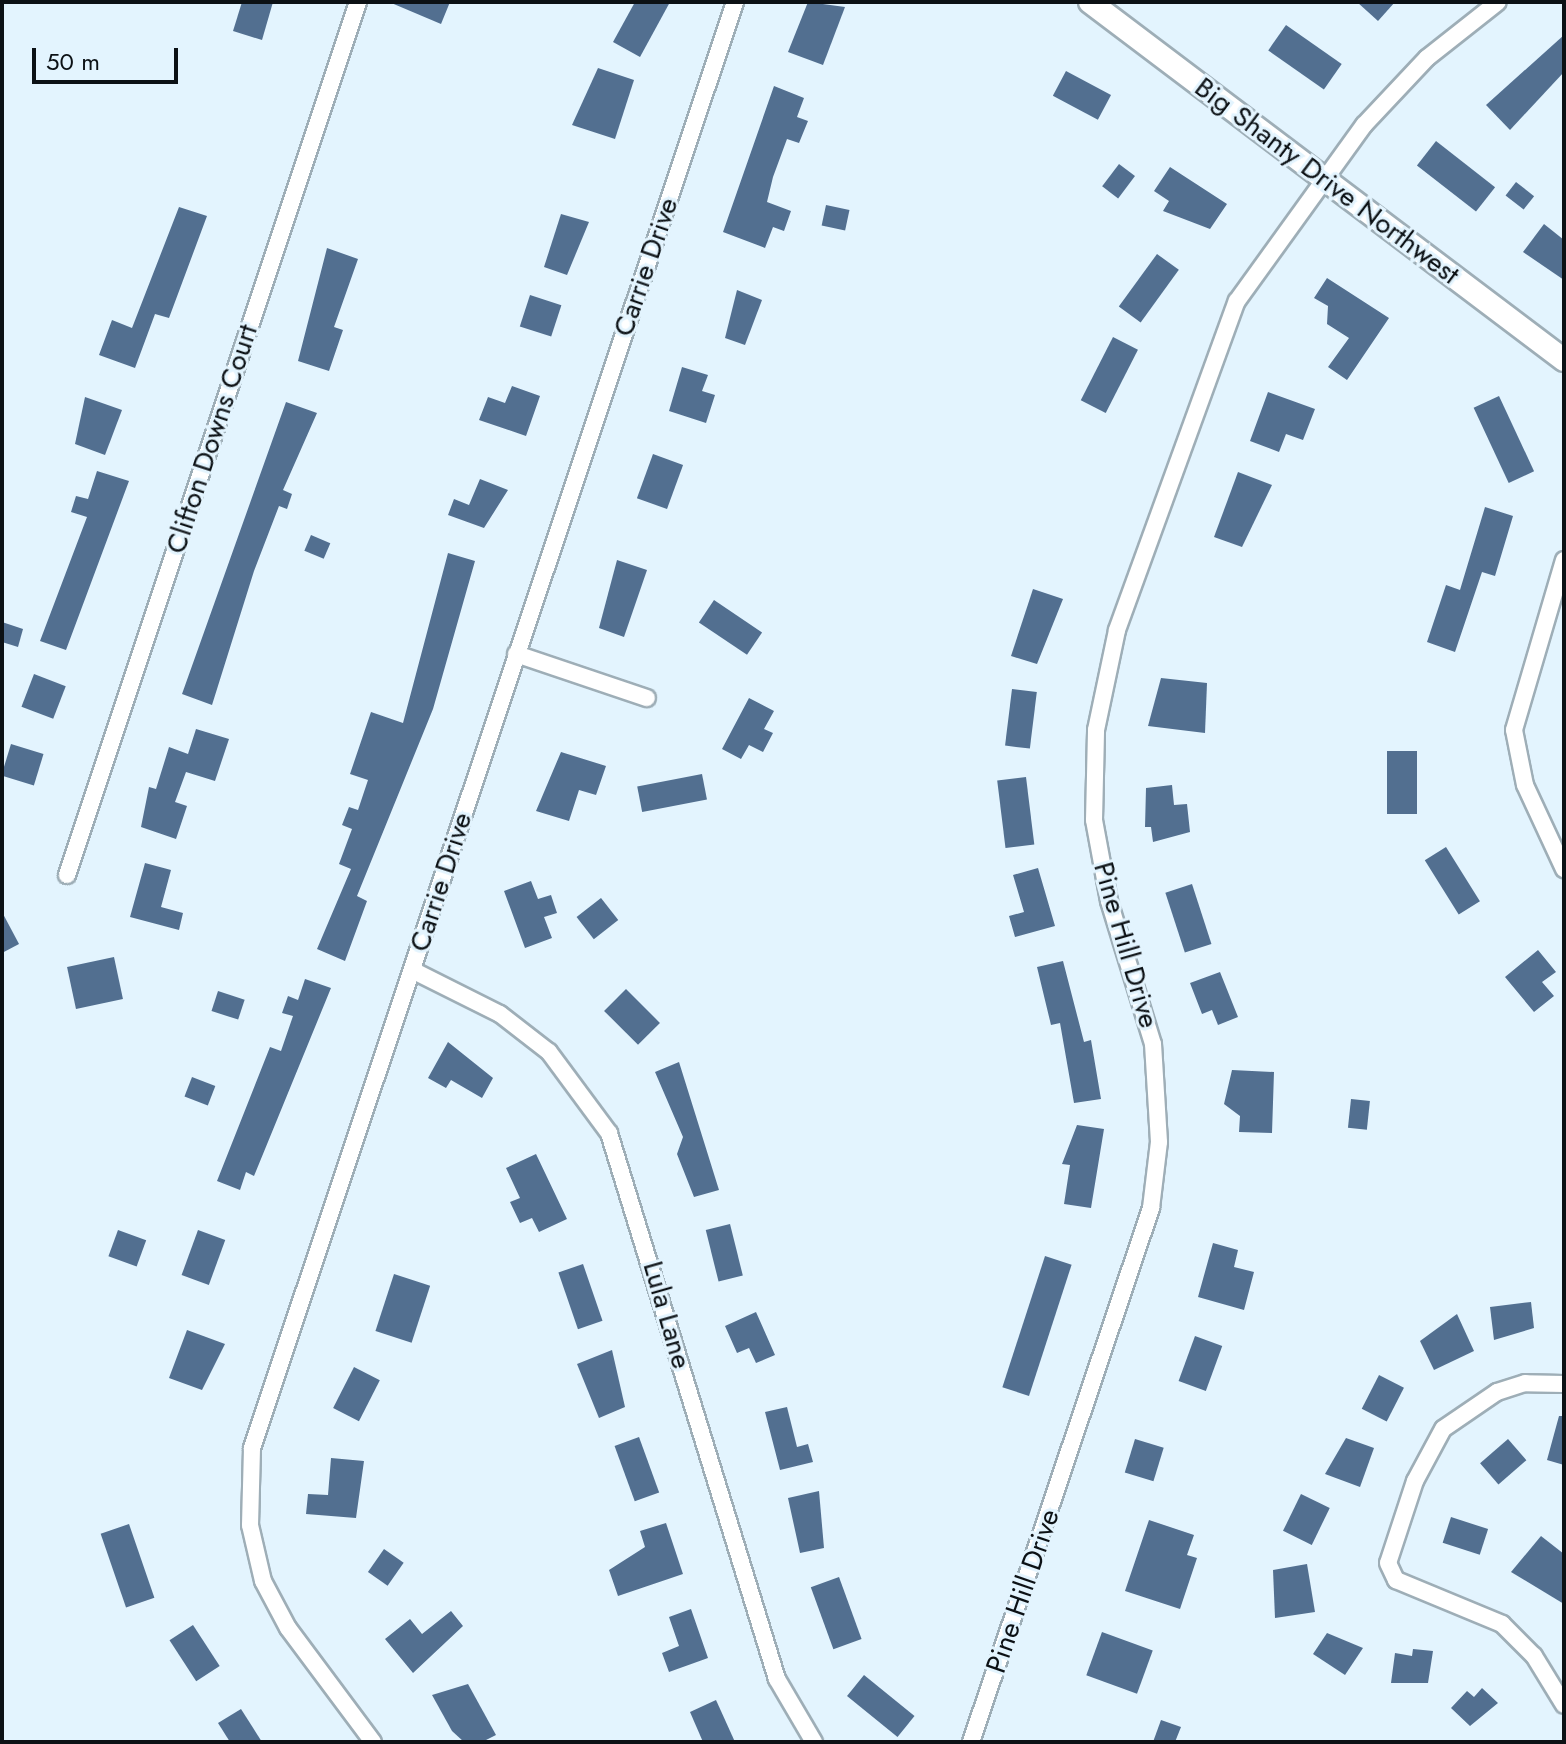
<!DOCTYPE html>
<style>
body{margin:0}
#map{position:relative;width:1566px;height:1744px;overflow:hidden;background:#e3f4fe;font-family:Jost,sans-serif}
div>[style]{position:absolute}
[style*='--x']{left:calc(var(--x)*1px);top:calc(var(--y)*1px);width:calc(var(--w)*1px);rotate:calc(var(--a)*1deg)}
.building>*{inset:0;background:#526f90;transform-origin:0 0}
.roads{filter:drop-shadow(2px 0 #9eaeb7) drop-shadow(-2px 0 #9eaeb7) drop-shadow(0 2px #9eaeb7) drop-shadow(0 -2px #9eaeb7)}
.street>*{height:16px;margin:-8px;padding:0 8px;transform-origin:8px;border-radius:8px;background:#fff}
.secondary>*{height:22px;margin:-11px;padding:0 11px;transform-origin:11px;border-radius:11px;background:#fff}
span{translate:-50% -50%;white-space:nowrap;text-align:center;line-height:1.15;-webkit-text-stroke:6px #e3f4fe;paint-order:stroke}
.street-label{font-size:28px;color:#0c1115}
.frame{position:absolute;inset:0;border:4px solid #0c1115;pointer-events:none}
.scale{position:absolute;left:32px;top:48px;width:146px;height:36px;box-sizing:border-box;border:4px solid #0c1115;border-top:0;padding-left:10px;font-size:24px;line-height:28px;white-space:nowrap;color:#0c1115;-webkit-text-stroke:6px #e3f4fe;paint-order:stroke}
</style>
<div id="map">
<div class="building">
<i style="clip-path:polygon(242px 2px,273px 2px,262px 40px,233px 31px)"></i>
<i style="clip-path:polygon(389px 2px,450px 2px,441px 24px)"></i>
<i style="clip-path:polygon(635px 2px,670px 2px,640px 57px,613px 42px)"></i>
<i style="clip-path:polygon(808px 2px,845px 7px,823px 65px,788px 52px)"></i>
<i style="clip-path:polygon(1357px 2px,1395px 2px,1378px 21px)"></i>
<i style="left:1286px;top:25px;width:68px;height:31px;rotate:35deg"></i>
<i style="clip-path:polygon(1564px 35px,1564px 72px,1510px 130px,1486px 105px)"></i>
<i style="clip-path:polygon(598px 68px,634px 80px,615px 139px,572px 125px)"></i>
<i style="left:1066px;top:71px;width:51px;height:28px;rotate:28deg"></i>
<i style="clip-path:polygon(774px 86px,804px 98px,797px 117px,808px 121px,799px 143px,787px 139px,773px 177px,767px 202px,791px 211px,784px 231px,773px 227px,765px 248px,723px 232px)"></i>
<i style="left:1436px;top:141px;width:75px;height:31px;rotate:38deg"></i>
<i style="left:1119px;top:164px;width:20px;height:28px;rotate:37deg"></i>
<i style="clip-path:polygon(1170px 167px,1227px 204px,1210px 229px,1163px 211px,1169px 201px,1154px 191px)"></i>
<i style="left:1516px;top:182px;width:23px;height:17px;rotate:38deg"></i>
<i style="left:826px;top:205px;width:24px;height:21px;rotate:12deg"></i>
<i style="clip-path:polygon(179px 207px,207px 216px,169px 318px,155px 314px,135px 368px,99px 355px,112px 320px,132px 328px)"></i>
<i style="clip-path:polygon(561px 214px,589px 222px,567px 275px,544px 267px)"></i>
<i style="clip-path:polygon(1544px 224px,1564px 240px,1564px 280px,1523px 252px)"></i>
<i style="clip-path:polygon(327px 248px,358px 259px,334px 327px,343px 330px,329px 371px,298px 361px)"></i>
<i style="left:1157px;top:254px;width:27px;height:65px;rotate:36deg"></i>
<i style="clip-path:polygon(1327px 278px,1389px 318px,1347px 380px,1328px 367px,1349px 338px,1327px 324px,1328px 306px,1314px 298px)"></i>
<i style="clip-path:polygon(737px 290px,762px 300px,745px 345px,725px 338px)"></i>
<i style="left:530px;top:295px;width:33px;height:33px;rotate:18deg"></i>
<i style="left:1113px;top:337px;width:28px;height:71px;rotate:27deg"></i>
<i style="clip-path:polygon(682px 367px,708px 375px,702px 391px,715px 395px,706px 423px,669px 411px)"></i>
<i style="clip-path:polygon(512px 386px,540px 396px,526px 436px,479px 420px,488px 397px,505px 403px)"></i>
<i style="clip-path:polygon(1268px 392px,1315px 409px,1303px 440px,1286px 434px,1279px 452px,1250px 441px)"></i>
<i style="left:1499px;top:396px;width:83px;height:28px;rotate:65deg"></i>
<i style="clip-path:polygon(85px 397px,122px 410px,105px 455px,75px 444px)"></i>
<i style="clip-path:polygon(286px 402px,317px 413px,283px 490px,292px 494px,287px 509px,279px 506px,254px 571px,212px 705px,182px 694px)"></i>
<i style="left:653px;top:454px;width:32px;height:47px;rotate:20deg"></i>
<i style="clip-path:polygon(97px 471px,129px 481px,66px 650px,40px 641px,87px 517px,71px 512px,76px 496px,88px 499px)"></i>
<i style="clip-path:polygon(1238px 472px,1272px 485px,1242px 547px,1214px 537px)"></i>
<i style="clip-path:polygon(480px 479px,508px 490px,484px 528px,448px 515px,454px 499px,469px 505px)"></i>
<i style="clip-path:polygon(1485px 507px,1513px 516px,1495px 576px,1482px 572px,1455px 652px,1427px 642px,1446px 585px,1460px 590px)"></i>
<i style="left:311px;top:535px;width:21px;height:17px;rotate:23deg"></i>
<i style="clip-path:polygon(448px 553px,475px 561px,433px 709px,357px 896px,367px 901px,345px 961px,317px 949px,351px 869px,339px 864px,352px 829px,342px 825px,349px 807px,358px 810px,368px 780px,350px 774px,371px 712px,403px 723px)"></i>
<i style="clip-path:polygon(617px 560px,647px 570px,624px 637px,599px 628px)"></i>
<i style="clip-path:polygon(1033px 589px,1063px 599px,1037px 664px,1011px 656px)"></i>
<i style="left:714px;top:600px;width:58px;height:27px;rotate:34deg"></i>
<i style="clip-path:polygon(2px 622px,23px 629px,18px 647px,2px 642px)"></i>
<i style="left:34px;top:674px;width:34px;height:35px;rotate:21deg"></i>
<i style="clip-path:polygon(1161px 678px,1207px 683px,1205px 733px,1148px 726px)"></i>
<i style="left:1012px;top:689px;width:25px;height:57px;rotate:7deg"></i>
<i style="clip-path:polygon(749px 698px,774px 711px,764px 729px,773px 733px,763px 752px,749px 745px,741px 759px,722px 749px)"></i>
<i style="clip-path:polygon(196px 729px,229px 739px,215px 781px,186px 772px,175px 802px,187px 806px,176px 839px,141px 827px,149px 787px,156px 789px,169px 747px,188px 754px)"></i>
<i style="left:11px;top:744px;width:34px;height:33px;rotate:17deg"></i>
<i style="left:1387px;top:751px;width:30px;height:63px"></i>
<i style="clip-path:polygon(561px 752px,606px 766px,596px 795px,579px 790px,569px 821px,536px 811px)"></i>
<i style="left:702px;top:774px;width:26px;height:66px;rotate:79deg"></i>
<i style="left:1026px;top:777px;width:68px;height:29px;rotate:83deg"></i>
<i style="clip-path:polygon(1172px 785px,1174px 805px,1187px 804px,1190px 832px,1153px 842px,1151px 827px,1145px 827px,1146px 788px)"></i>
<i style="left:1446px;top:847px;width:64px;height:25px;rotate:58deg"></i>
<i style="clip-path:polygon(145px 863px,171px 870px,161px 907px,183px 913px,179px 930px,130px 917px)"></i>
<i style="clip-path:polygon(1038px 868px,1055px 926px,1015px 937px,1009px 916px,1024px 912px,1013px 875px)"></i>
<i style="clip-path:polygon(531px 881px,538px 899px,551px 895px,557px 913px,544px 917px,552px 938px,525px 948px,504px 891px)"></i>
<i style="left:1192px;top:884px;width:63px;height:28px;rotate:72deg"></i>
<i style="left:601px;top:898px;width:28px;height:31px;rotate:52deg"></i>
<i style="clip-path:polygon(2px 912px,19px 944px,2px 953px)"></i>
<i style="clip-path:polygon(1538px 950px,1556px 972px,1542px 982px,1554px 996px,1534px 1012px,1505px 977px)"></i>
<i style="left:114px;top:957px;width:43px;height:48px;rotate:78deg"></i>
<i style="clip-path:polygon(1063px 961px,1084px 1042px,1091px 1040px,1101px 1099px,1074px 1103px,1060px 1023px,1051px 1025px,1037px 967px)"></i>
<i style="clip-path:polygon(1220px 972px,1238px 1017px,1218px 1025px,1212px 1010px,1202px 1014px,1190px 983px)"></i>
<i style="clip-path:polygon(305px 979px,331px 988px,254px 1176px,246px 1172px,240px 1190px,217px 1181px,270px 1047px,281px 1051px,293px 1016px,282px 1013px,288px 996px,298px 1000px)"></i>
<i style="left:626px;top:989px;width:48px;height:31px;rotate:45deg"></i>
<i style="left:218px;top:991px;width:28px;height:21px;rotate:18deg"></i>
<i style="clip-path:polygon(448px 1042px,493px 1078px,482px 1098px,451px 1080px,446px 1088px,428px 1078px)"></i>
<i style="clip-path:polygon(679px 1062px,719px 1190px,694px 1197px,677px 1154px,683px 1137px,655px 1072px)"></i>
<i style="clip-path:polygon(1232px 1070px,1274px 1072px,1272px 1133px,1239px 1132px,1240px 1116px,1224px 1104px)"></i>
<i style="left:192px;top:1077px;width:25px;height:21px;rotate:21deg"></i>
<i style="left:1351px;top:1099px;width:19px;height:29px;rotate:6deg"></i>
<i style="clip-path:polygon(1077px 1125px,1104px 1129px,1091px 1208px,1064px 1204px,1070px 1165px,1062px 1164px)"></i>
<i style="clip-path:polygon(536px 1154px,567px 1219px,539px 1232px,532px 1218px,520px 1223px,510px 1202px,520px 1198px,506px 1168px)"></i>
<i style="left:730px;top:1224px;width:53px;height:25px;rotate:76deg"></i>
<i style="left:118px;top:1230px;width:30px;height:28px;rotate:20deg"></i>
<i style="left:198px;top:1230px;width:29px;height:48px;rotate:20deg"></i>
<i style="clip-path:polygon(1213px 1243px,1238px 1250px,1234px 1267px,1254px 1272px,1244px 1310px,1198px 1297px)"></i>
<i style="left:1045px;top:1256px;width:28px;height:138px;rotate:18deg"></i>
<i style="left:583px;top:1264px;width:60px;height:26px;rotate:71deg"></i>
<i style="left:394px;top:1274px;width:38px;height:60px;rotate:18deg"></i>
<i style="clip-path:polygon(1531px 1302px,1534px 1328px,1494px 1340px,1490px 1307px)"></i>
<i style="clip-path:polygon(756px 1312px,775px 1355px,756px 1363px,749px 1348px,737px 1353px,725px 1326px)"></i>
<i style="clip-path:polygon(1457px 1314px,1474px 1351px,1434px 1370px,1420px 1341px)"></i>
<i style="clip-path:polygon(187px 1330px,225px 1344px,202px 1390px,169px 1378px)"></i>
<i style="left:1195px;top:1336px;width:29px;height:48px;rotate:20deg"></i>
<i style="clip-path:polygon(612px 1350px,625px 1407px,599px 1418px,577px 1364px)"></i>
<i style="left:354px;top:1367px;width:29px;height:46px;rotate:27deg"></i>
<i style="left:1379px;top:1375px;width:28px;height:38px;rotate:27deg"></i>
<i style="clip-path:polygon(787px 1407px,797px 1447px,808px 1444px,813px 1462px,780px 1470px,765px 1412px)"></i>
<i style="clip-path:polygon(1559px 1416px,1564px 1416px,1564px 1465px,1547px 1460px)"></i>
<i style="left:639px;top:1437px;width:59px;height:26px;rotate:70deg"></i>
<i style="clip-path:polygon(1346px 1438px,1374px 1448px,1360px 1487px,1325px 1474px)"></i>
<i style="left:1135px;top:1439px;width:30px;height:35px;rotate:17deg"></i>
<i style="left:1508px;top:1439px;width:28px;height:37px;rotate:49deg"></i>
<i style="clip-path:polygon(331px 1458px,364px 1461px,356px 1518px,306px 1514px,308px 1494px,328px 1495px)"></i>
<i style="clip-path:polygon(819px 1491px,824px 1548px,800px 1553px,788px 1498px)"></i>
<i style="left:1301px;top:1494px;width:32px;height:41px;rotate:26deg"></i>
<i style="left:1451px;top:1517px;width:39px;height:27px;rotate:18deg"></i>
<i style="clip-path:polygon(1149px 1520px,1194px 1535px,1187px 1555px,1197px 1558px,1180px 1609px,1125px 1591px)"></i>
<i style="clip-path:polygon(666px 1523px,683px 1574px,618px 1596px,609px 1570px,645px 1547px,640px 1531px)"></i>
<i style="left:129px;top:1524px;width:78px;height:30px;rotate:71deg"></i>
<i style="clip-path:polygon(1541px 1536px,1564px 1554px,1564px 1604px,1511px 1572px)"></i>
<i style="left:384px;top:1549px;width:24px;height:28px;rotate:35deg"></i>
<i style="clip-path:polygon(1307px 1564px,1315px 1612px,1275px 1618px,1273px 1570px)"></i>
<i style="left:839px;top:1577px;width:66px;height:30px;rotate:70deg"></i>
<i style="clip-path:polygon(691px 1609px,708px 1658px,669px 1672px,662px 1653px,679px 1646px,669px 1617px)"></i>
<i style="clip-path:polygon(451px 1611px,463px 1626px,413px 1673px,385px 1639px,410px 1619px,422px 1634px)"></i>
<i style="left:193px;top:1625px;width:49px;height:28px;rotate:57deg"></i>
<i style="left:1102px;top:1632px;width:54px;height:46px;rotate:20deg"></i>
<i style="clip-path:polygon(1327px 1633px,1363px 1648px,1345px 1675px,1313px 1654px)"></i>
<i style="clip-path:polygon(1413px 1649px,1433px 1651px,1428px 1683px,1391px 1683px,1395px 1653px,1412px 1656px)"></i>
<i style="left:864px;top:1675px;width:65px;height:27px;rotate:39deg"></i>
<i style="clip-path:polygon(468px 1684px,496px 1735px,482px 1742px,464px 1742px,452px 1731px,432px 1695px)"></i>
<i style="clip-path:polygon(1482px 1688px,1498px 1703px,1470px 1726px,1451px 1708px,1467px 1691px,1474px 1697px)"></i>
<i style="clip-path:polygon(716px 1700px,735px 1742px,703px 1742px,690px 1712px)"></i>
<i style="clip-path:polygon(241px 1709px,262px 1742px,230px 1742px,218px 1723px)"></i>
<i style="clip-path:polygon(1161px 1720px,1181px 1727px,1175px 1742px,1153px 1742px)"></i>
</div>
<div class="roads">
<div class="street">
<i style="--x:1564;--y:560;--w:177;--a:106.4"></i>
<i style="--x:1514;--y:730;--w:56;--a:78.7"></i>
<i style="--x:1525;--y:785;--w:93;--a:65.1"></i>
<i style="--x:516;--y:654;--w:138;--a:18.6"></i>
<i style="--x:67;--y:875;--w:920;--a:-71.57"></i>
<i style="--x:412;--y:970;--w:98;--a:26.6"></i>
<i style="--x:500;--y:1014;--w:62;--a:37.8"></i>
<i style="--x:549;--y:1052;--w:101;--a:53.5"></i>
<i style="--x:609;--y:1133;--w:571;--a:72.9"></i>
<i style="--x:777;--y:1679;--w:73;--a:59.6"></i>
<i style="--x:1564;--y:1384;--w:39;--a:-179"></i>
<i style="--x:1525;--y:1383;--w:29;--a:162"></i>
<i style="--x:1497;--y:1392;--w:65;--a:145.6"></i>
<i style="--x:1443;--y:1429;--w:59;--a:118.3"></i>
<i style="--x:1415;--y:1481;--w:86;--a:108.2"></i>
<i style="--x:1388;--y:1563;--w:19;--a:65"></i>
<i style="--x:1396;--y:1580;--w:115;--a:22.5"></i>
<i style="--x:1502;--y:1624;--w:45;--a:45"></i>
<i style="--x:1534;--y:1656;--w:57;--a:58.5"></i>
<i style="--x:373;--y:1742;--w:142;--a:-126.7"></i>
<i style="--x:288;--y:1628;--w:53;--a:-118"></i>
<i style="--x:263;--y:1581;--w:57;--a:-103.1"></i>
<i style="--x:250;--y:1525;--w:77;--a:-88.5"></i>
<i style="--x:252;--y:1448;--w:1525;--a:-71.53"></i>
<i style="--x:971;--y:1742;--w:564;--a:-71.37"></i>
<i style="--x:1151;--y:1208;--w:66;--a:-83.1"></i>
<i style="--x:1159;--y:1142;--w:98;--a:-93.5"></i>
<i style="--x:1153;--y:1044;--w:150;--a:-107.1"></i>
<i style="--x:1109;--y:901;--w:82;--a:-100.5"></i>
<i style="--x:1094;--y:820;--w:90;--a:-88.7"></i>
<i style="--x:1096;--y:730;--w:102;--a:-78.1"></i>
<i style="--x:1117;--y:630;--w:350;--a:-70"></i>
<i style="--x:1237;--y:301;--w:217;--a:-54.2"></i>
<i style="--x:1364;--y:125;--w:92;--a:-46.8"></i>
<i style="--x:1427;--y:58;--w:90;--a:-38.3"></i>
</div>
<div class="secondary">
<i style="--x:1090;--y:2;--w:594;--a:37.06"></i>
</div>
</div>
<div class="street-label">
<span style="left:1327px;top:181px;rotate:37deg">Big Shanty Drive Northwest</span>
<span style="left:646px;top:267px;rotate:-71deg">Carrie Drive</span>
<span style="left:212px;top:439px;rotate:-72deg">Clifton Downs Court</span>
<span style="left:441px;top:882px;rotate:-72deg">Carrie Drive</span>
<span style="left:1126px;top:945px;rotate:74deg">Pine Hill Drive</span>
<span style="left:667px;top:1315px;rotate:74deg">Lula Lane</span>
<span style="left:1023px;top:1591px;rotate:-71deg">Pine Hill Drive</span>
</div>
<div class="frame"></div>
<div class="scale">50 m</div>
</div>
